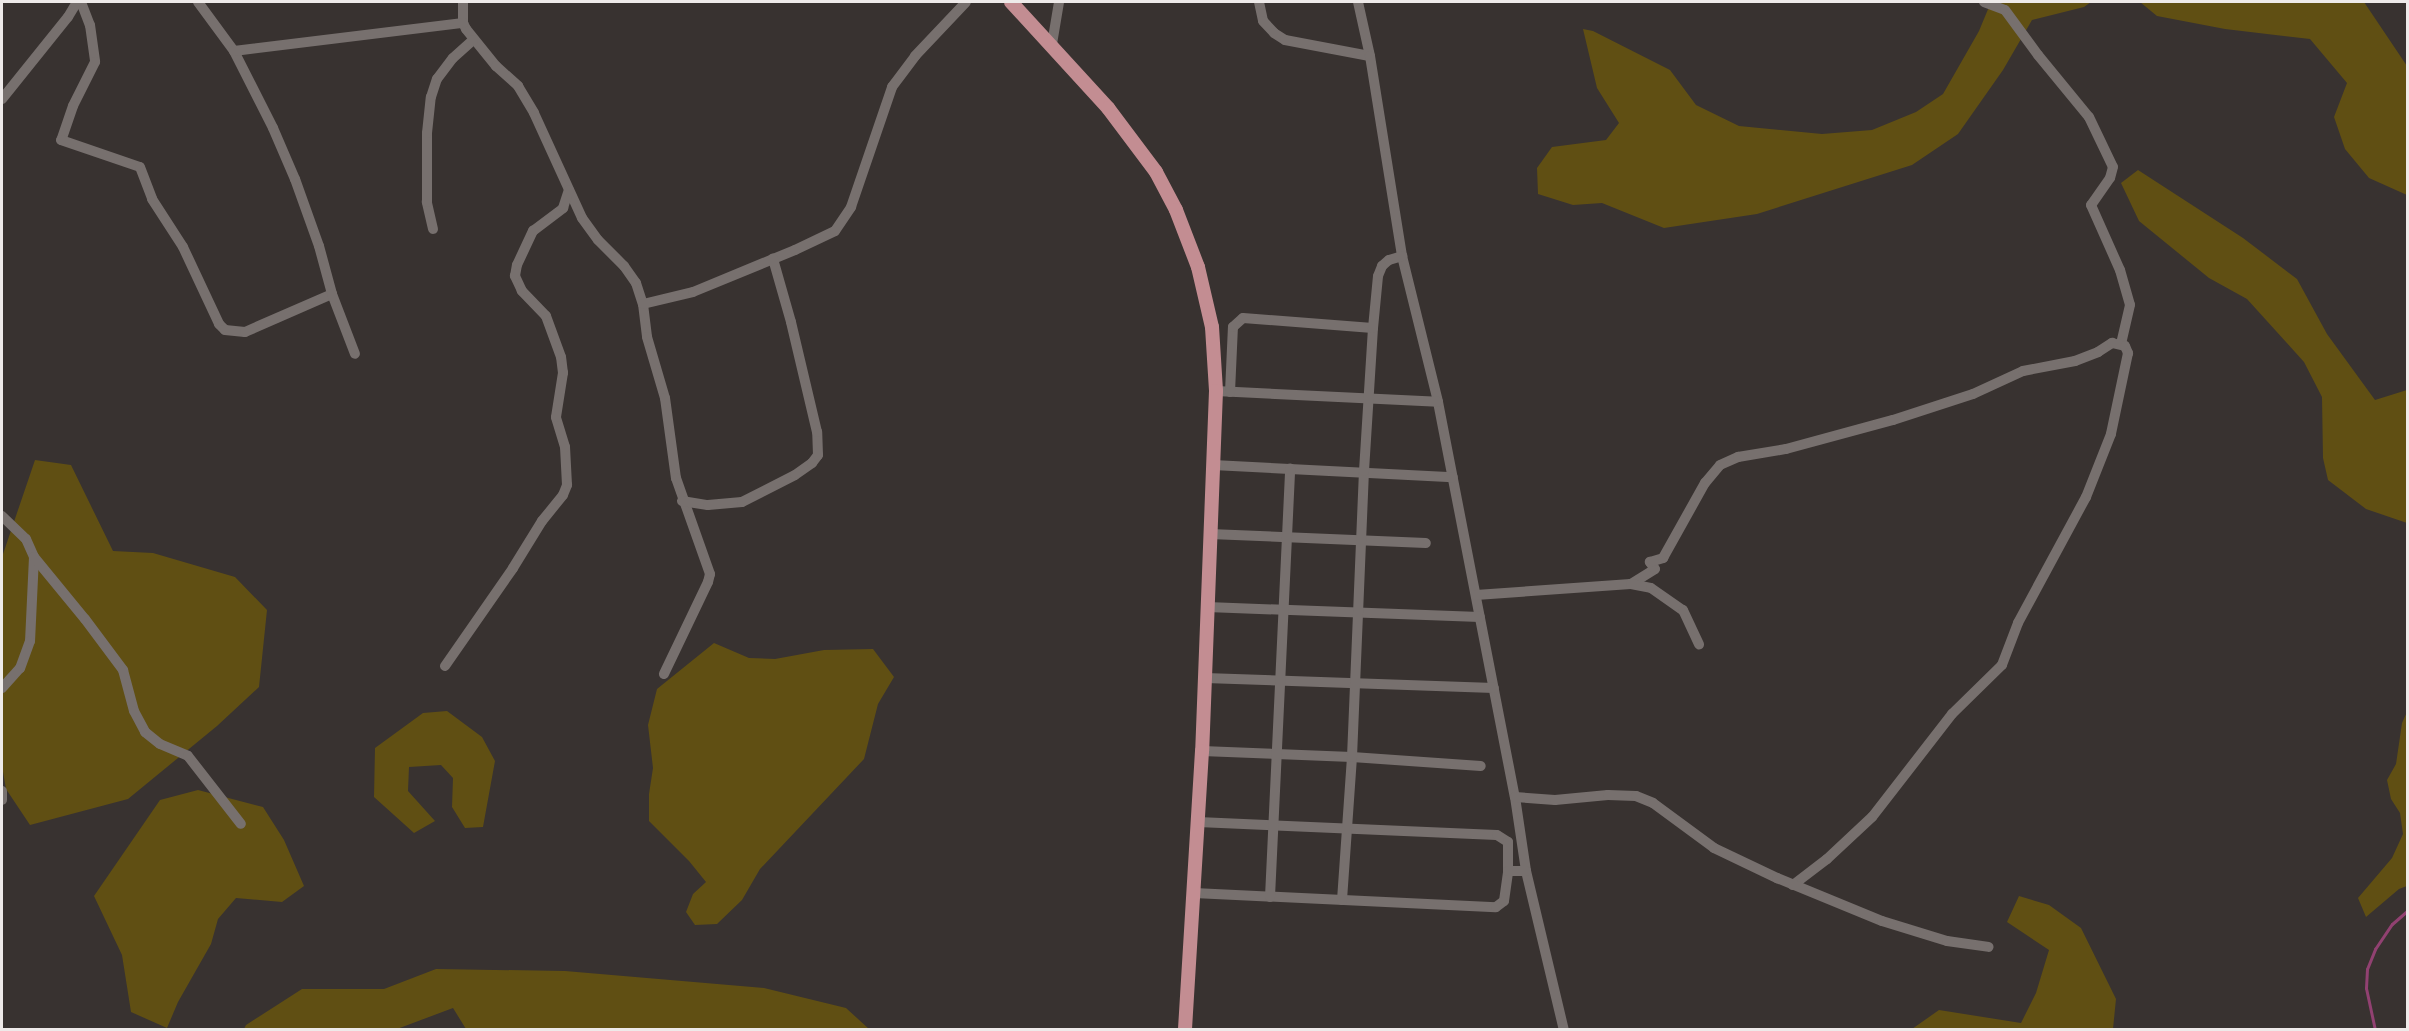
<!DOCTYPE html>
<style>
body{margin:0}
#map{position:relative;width:2409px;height:1031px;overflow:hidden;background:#383230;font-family:Poppins,sans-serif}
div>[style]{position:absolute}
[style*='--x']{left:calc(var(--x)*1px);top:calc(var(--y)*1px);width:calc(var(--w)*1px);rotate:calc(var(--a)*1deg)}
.green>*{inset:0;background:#604f13}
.stream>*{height:3px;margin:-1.5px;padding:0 1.5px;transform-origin:1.5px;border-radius:1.5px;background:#914171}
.minor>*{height:10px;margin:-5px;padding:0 5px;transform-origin:5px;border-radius:5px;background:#77706e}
.major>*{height:14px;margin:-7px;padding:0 7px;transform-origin:7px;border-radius:7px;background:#c38d92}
span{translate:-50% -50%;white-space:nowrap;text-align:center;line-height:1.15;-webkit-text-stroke:4.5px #2e2826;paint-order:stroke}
.frame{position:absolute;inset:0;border:3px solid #eeeae9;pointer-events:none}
</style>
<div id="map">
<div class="green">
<i style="clip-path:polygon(1991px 2px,2091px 2px,2084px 7px,2032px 20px,2003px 70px,1958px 134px,1912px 165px,1757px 214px,1664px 228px,1602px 203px,1573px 205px,1538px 194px,1537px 168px,1552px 147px,1606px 140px,1619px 123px,1597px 88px,1583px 29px,1593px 31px,1670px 70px,1696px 105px,1739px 126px,1822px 134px,1872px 130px,1916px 112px,1943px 94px,1979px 31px)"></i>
<i style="clip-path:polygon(2140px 2px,2364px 2px,2407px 66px,2407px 195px,2369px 178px,2345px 149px,2334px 117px,2347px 83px,2310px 39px,2225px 29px,2157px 16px)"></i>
<i style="clip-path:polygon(2138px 170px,2243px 238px,2297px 279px,2327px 334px,2375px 400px,2407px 390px,2407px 523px,2366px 509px,2328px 480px,2323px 458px,2322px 397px,2304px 362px,2247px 299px,2209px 278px,2139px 221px,2121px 183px)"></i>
<i style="clip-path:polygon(35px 460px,71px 465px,113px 551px,153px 553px,235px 577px,267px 610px,259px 687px,217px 726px,128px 799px,30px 825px,6px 789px,2px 766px,2px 557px)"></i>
<i style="clip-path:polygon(714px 643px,749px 658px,775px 659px,824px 650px,873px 649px,894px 677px,878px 704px,864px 759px,760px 869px,742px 900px,717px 924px,695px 925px,686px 912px,693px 894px,706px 882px,689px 861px,649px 821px,649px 794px,653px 768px,648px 725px,657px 689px)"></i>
<i style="clip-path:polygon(447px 711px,482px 737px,495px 761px,483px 827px,465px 828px,452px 807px,453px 778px,441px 765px,409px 767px,408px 791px,435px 821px,414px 833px,374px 797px,375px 748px,423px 713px)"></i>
<i style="clip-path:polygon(2407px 712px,2407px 886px,2399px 889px,2366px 917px,2358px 898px,2392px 858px,2403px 834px,2400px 813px,2391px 799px,2387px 780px,2396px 764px,2402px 723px)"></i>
<i style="clip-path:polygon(198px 790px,263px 807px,284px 840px,304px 886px,282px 902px,236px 898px,218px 919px,211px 944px,178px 1002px,167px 1028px,131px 1012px,122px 955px,94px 896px,160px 800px)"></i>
<i style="clip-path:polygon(2019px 896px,2049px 905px,2081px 928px,2116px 999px,2113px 1029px,1912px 1029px,1939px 1010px,2021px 1023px,2036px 993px,2049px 950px,2007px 922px)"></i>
<i style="clip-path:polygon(436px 969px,565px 971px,764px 988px,846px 1008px,869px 1029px,466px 1029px,453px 1008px,397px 1029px,244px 1029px,246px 1025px,302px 989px,384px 989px)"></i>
</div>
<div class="stream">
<i style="--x:2375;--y:1030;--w:43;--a:-102.1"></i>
<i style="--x:2366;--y:988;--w:19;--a:-87"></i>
<i style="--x:2367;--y:969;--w:22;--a:-68"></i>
<i style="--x:2375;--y:949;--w:30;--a:-56"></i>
<i style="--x:2392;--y:924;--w:21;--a:-41"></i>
</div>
<div class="minor">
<i style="--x:81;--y:2;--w:25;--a:69"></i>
<i style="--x:90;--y:25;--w:37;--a:82"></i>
<i style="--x:95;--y:62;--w:49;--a:116.6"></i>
<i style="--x:73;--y:106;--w:36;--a:109"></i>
<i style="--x:61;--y:140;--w:83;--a:18.9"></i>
<i style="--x:140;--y:167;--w:34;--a:69"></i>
<i style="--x:152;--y:199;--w:57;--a:57.1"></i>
<i style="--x:183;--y:247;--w:85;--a:64.9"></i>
<i style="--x:219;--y:324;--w:8;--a:45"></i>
<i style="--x:225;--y:330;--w:20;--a:6"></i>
<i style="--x:245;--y:332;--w:95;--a:-23.6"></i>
<i style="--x:198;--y:2;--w:61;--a:53.7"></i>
<i style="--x:234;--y:51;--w:86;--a:63.1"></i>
<i style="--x:273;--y:128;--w:56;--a:66.7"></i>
<i style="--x:295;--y:179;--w:71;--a:70.3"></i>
<i style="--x:319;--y:246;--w:50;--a:74.8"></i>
<i style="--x:332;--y:294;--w:64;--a:69"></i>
<i style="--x:463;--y:2;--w:21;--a:90"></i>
<i style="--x:463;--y:23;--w:7;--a:63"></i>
<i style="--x:466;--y:29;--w:48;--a:51"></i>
<i style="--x:496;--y:66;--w:30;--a:42"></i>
<i style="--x:518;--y:86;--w:31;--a:59"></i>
<i style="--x:534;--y:113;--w:115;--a:65.4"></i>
<i style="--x:582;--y:218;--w:27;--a:54"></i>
<i style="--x:598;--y:240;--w:37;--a:45"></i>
<i style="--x:624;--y:266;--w:21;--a:55"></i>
<i style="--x:636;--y:283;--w:22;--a:72"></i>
<i style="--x:643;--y:304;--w:33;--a:83"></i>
<i style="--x:647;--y:337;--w:64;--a:73.6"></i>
<i style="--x:665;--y:398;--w:81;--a:82.2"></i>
<i style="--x:676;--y:478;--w:102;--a:70.5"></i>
<i style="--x:710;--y:574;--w:8;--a:104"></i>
<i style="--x:708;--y:582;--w:102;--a:115.6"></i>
<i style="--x:1259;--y:2;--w:19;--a:78"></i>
<i style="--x:1263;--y:21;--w:16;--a:47"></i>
<i style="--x:1274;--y:33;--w:13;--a:32"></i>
<i style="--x:1285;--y:40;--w:86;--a:10.7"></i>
<i style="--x:1358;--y:2;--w:55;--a:77.5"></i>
<i style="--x:1370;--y:56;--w:203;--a:80.9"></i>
<i style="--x:1402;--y:256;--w:150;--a:76.1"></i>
<i style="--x:1438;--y:402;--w:402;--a:79"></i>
<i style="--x:1515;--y:797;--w:75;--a:81.5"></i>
<i style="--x:1526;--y:871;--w:163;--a:76.6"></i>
<i style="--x:1984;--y:2;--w:22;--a:21"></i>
<i style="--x:2005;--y:10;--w:56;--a:53.7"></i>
<i style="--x:2038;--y:55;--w:80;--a:50.6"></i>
<i style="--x:2089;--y:117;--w:55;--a:64.4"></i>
<i style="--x:2113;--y:167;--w:11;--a:105"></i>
<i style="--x:2110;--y:178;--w:33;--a:125"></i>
<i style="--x:2091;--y:205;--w:71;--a:66"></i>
<i style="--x:2120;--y:270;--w:36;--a:74"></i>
<i style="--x:2130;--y:305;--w:40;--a:103"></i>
<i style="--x:1052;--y:44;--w:43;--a:-80.5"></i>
<i style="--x:234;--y:51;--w:231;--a:-7"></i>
<i style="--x:2;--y:99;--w:105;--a:-51.2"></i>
<i style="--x:68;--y:17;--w:17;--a:-59"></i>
<i style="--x:433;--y:229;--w:28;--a:-103"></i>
<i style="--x:427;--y:202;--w:69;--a:-90"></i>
<i style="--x:427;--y:133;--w:36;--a:-84"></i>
<i style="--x:431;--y:97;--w:19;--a:-72"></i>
<i style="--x:437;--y:79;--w:26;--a:-53"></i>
<i style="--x:453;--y:58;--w:27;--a:-42"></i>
<i style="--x:643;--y:304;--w:51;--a:-13.5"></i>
<i style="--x:693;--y:292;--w:110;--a:-22.4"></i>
<i style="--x:795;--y:250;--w:44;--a:-25.4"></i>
<i style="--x:835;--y:231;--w:29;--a:-56"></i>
<i style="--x:851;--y:207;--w:127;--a:-71.1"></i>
<i style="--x:892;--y:87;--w:39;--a:-53"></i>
<i style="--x:915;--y:56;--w:74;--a:-46.6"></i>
<i style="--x:1216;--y:391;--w:222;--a:2.8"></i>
<i style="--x:1230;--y:392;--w:65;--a:-87.4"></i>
<i style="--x:1233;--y:327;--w:13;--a:-42"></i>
<i style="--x:1243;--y:318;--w:130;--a:4.4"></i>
<i style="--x:1213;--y:465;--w:240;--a:2.9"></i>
<i style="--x:682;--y:501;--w:26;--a:9"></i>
<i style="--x:708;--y:505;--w:34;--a:-5"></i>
<i style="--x:742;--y:502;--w:59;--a:-27"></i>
<i style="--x:795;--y:475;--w:21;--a:-35"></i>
<i style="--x:812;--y:463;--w:10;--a:-53"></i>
<i style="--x:818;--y:455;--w:23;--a:-92"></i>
<i style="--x:817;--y:432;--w:113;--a:-103.3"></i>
<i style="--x:791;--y:322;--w:66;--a:-105.9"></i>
<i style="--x:2;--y:516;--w:33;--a:44"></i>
<i style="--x:26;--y:539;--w:20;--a:66"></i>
<i style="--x:34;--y:557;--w:84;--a:92.7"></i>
<i style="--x:30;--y:641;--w:29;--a:110"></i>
<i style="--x:20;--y:668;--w:27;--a:132"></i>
<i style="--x:1210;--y:534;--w:216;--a:2.4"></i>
<i style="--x:34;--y:557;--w:80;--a:50.6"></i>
<i style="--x:85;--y:619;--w:64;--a:53.3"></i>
<i style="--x:123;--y:670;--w:42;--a:75"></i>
<i style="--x:134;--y:711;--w:24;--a:62"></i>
<i style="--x:145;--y:732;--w:19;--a:39"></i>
<i style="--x:160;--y:744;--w:30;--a:23"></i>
<i style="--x:188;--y:756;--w:86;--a:52.1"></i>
<i style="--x:1631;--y:584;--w:28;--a:-32"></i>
<i style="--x:1655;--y:569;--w:9;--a:-126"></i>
<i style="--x:1650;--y:562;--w:14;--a:-17"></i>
<i style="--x:1663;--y:558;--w:86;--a:-60.8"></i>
<i style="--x:1705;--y:483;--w:23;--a:-50"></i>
<i style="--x:1720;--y:465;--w:20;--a:-24"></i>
<i style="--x:1738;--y:457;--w:49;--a:-9.5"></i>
<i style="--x:1786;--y:449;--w:111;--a:-15.2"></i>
<i style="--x:1893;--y:420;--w:84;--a:-18"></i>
<i style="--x:1973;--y:394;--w:55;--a:-24.7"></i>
<i style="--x:2023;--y:371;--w:53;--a:-10.9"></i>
<i style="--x:2075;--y:361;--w:25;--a:-21"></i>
<i style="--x:2098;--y:352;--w:17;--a:-33"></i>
<i style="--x:2112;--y:343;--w:13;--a:13"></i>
<i style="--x:2125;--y:346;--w:8;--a:67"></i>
<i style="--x:2128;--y:353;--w:83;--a:101.9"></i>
<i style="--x:2111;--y:434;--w:68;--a:111.6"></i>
<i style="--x:2086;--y:497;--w:143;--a:118.4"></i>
<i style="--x:2018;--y:623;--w:45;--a:110.9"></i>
<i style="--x:2002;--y:665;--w:70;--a:135.6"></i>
<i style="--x:1952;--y:714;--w:130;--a:127.8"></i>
<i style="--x:1872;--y:817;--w:62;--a:137"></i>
<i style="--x:1827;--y:859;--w:43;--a:142.6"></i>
<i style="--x:1476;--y:595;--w:155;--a:-4.1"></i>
<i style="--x:1631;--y:584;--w:20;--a:11"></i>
<i style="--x:1651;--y:588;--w:39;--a:35"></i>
<i style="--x:1683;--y:610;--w:38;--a:65"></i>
<i style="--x:1207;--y:607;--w:273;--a:2.1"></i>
<i style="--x:445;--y:666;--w:119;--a:-55.2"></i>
<i style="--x:513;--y:568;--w:55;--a:-58.3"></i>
<i style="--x:542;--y:521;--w:33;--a:-51"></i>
<i style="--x:563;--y:495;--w:11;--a:-68"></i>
<i style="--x:567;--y:485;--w:38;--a:-93"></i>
<i style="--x:565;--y:447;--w:31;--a:-107"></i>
<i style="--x:556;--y:417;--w:45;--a:-81"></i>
<i style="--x:563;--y:373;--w:16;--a:-97"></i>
<i style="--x:561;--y:357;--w:44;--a:-110.1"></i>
<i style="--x:546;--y:316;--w:35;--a:-134"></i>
<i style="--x:522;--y:291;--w:17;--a:-115"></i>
<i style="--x:515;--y:276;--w:11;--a:-80"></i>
<i style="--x:517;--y:265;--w:38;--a:-65"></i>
<i style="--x:533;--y:231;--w:38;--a:-37"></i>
<i style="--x:563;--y:208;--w:19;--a:-72"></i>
<i style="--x:1205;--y:678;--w:289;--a:2"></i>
<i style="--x:1202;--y:751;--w:150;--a:2.3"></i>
<i style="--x:1352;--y:757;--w:129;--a:4"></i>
<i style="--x:2;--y:791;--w:9;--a:90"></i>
<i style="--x:1515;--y:797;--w:40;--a:4.3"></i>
<i style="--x:1555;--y:800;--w:53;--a:-5.4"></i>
<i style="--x:1608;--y:795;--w:28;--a:2"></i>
<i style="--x:1636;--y:796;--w:18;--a:22"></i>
<i style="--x:1653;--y:803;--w:76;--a:36.4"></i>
<i style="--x:1714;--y:848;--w:70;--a:25.5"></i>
<i style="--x:1777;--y:878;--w:113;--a:22.3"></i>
<i style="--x:1882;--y:921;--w:68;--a:17.1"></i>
<i style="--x:1947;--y:941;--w:42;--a:8.1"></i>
<i style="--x:1198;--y:822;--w:299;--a:2.5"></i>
<i style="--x:1497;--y:835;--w:13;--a:32"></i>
<i style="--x:1508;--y:842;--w:29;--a:90"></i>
<i style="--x:1194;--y:893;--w:302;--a:2.7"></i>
<i style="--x:1496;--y:907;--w:10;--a:-37"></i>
<i style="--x:1504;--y:901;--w:30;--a:-82"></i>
<i style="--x:1508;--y:871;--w:18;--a:0"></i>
<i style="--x:1270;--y:897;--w:429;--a:-87.3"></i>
<i style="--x:1342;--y:900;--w:143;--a:-86"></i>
<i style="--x:1352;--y:757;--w:286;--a:-87.6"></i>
<i style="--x:1364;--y:471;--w:143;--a:-86.4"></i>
<i style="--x:1373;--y:328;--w:52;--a:-84.5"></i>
<i style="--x:1378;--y:276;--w:11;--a:-68"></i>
<i style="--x:1382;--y:266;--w:9;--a:-41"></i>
<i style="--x:1389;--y:260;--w:14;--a:-17"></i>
</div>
<div class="major">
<i style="--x:1011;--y:2;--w:144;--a:47.5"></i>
<i style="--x:1108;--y:108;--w:80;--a:53.1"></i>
<i style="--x:1156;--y:172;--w:43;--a:62.2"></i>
<i style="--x:1176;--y:210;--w:61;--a:68.9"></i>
<i style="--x:1198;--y:267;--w:62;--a:76.9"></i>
<i style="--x:1212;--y:327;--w:64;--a:86.4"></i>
<i style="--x:1216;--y:391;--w:360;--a:92.2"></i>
<i style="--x:1202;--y:751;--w:280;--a:93.5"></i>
</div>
<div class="frame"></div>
</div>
